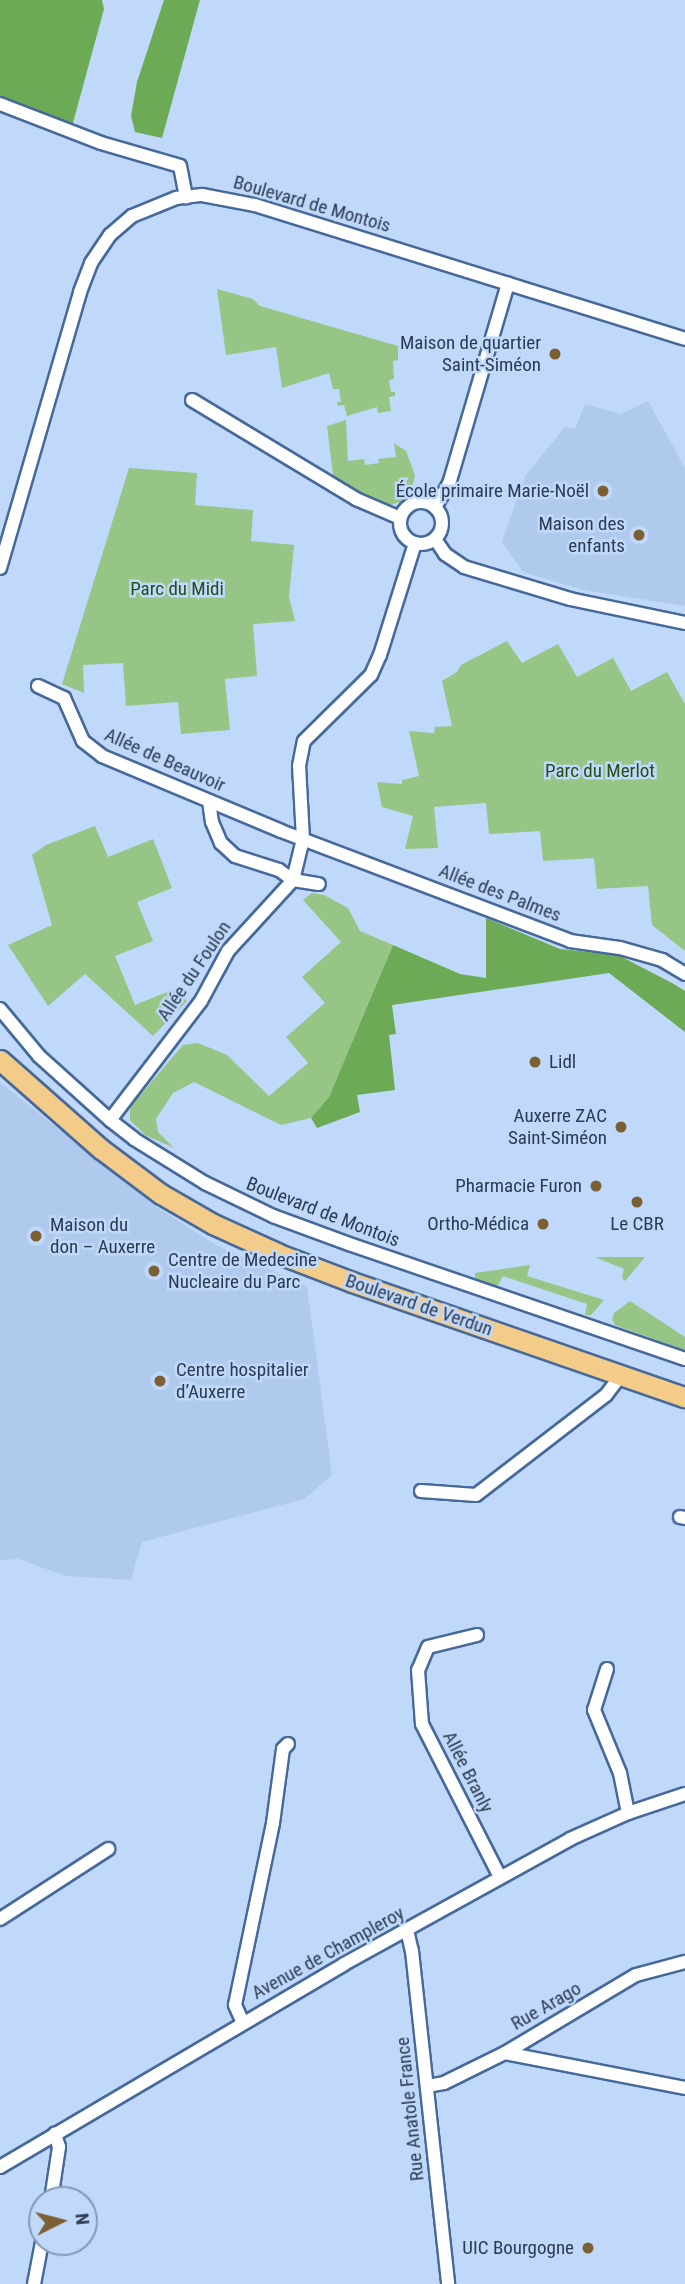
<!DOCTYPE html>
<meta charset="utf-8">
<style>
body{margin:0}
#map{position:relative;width:685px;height:2284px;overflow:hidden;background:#c0d8fa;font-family:"Roboto Condensed",sans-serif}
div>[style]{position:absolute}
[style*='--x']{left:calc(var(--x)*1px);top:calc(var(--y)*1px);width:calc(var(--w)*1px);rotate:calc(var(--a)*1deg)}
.built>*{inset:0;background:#b0caee}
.green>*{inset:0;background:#96c585}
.forest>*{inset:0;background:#6daa55}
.roads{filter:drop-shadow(2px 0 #46699b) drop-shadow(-2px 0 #46699b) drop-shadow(0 2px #46699b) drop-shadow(0 -2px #46699b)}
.minor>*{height:12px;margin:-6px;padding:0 6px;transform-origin:6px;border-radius:6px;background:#fff}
.minor>.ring{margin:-6px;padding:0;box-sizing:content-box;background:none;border:12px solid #fff;border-radius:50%}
.primary>*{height:19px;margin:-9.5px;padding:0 9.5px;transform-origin:9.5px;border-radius:9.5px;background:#f2cc88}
.dots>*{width:19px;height:19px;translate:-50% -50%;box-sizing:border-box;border:4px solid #c0d8fa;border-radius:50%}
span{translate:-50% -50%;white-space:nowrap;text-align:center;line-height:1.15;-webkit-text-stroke:5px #c0d8fa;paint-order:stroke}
.street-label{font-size:19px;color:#2c3b52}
.poi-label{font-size:19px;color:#2c3b52}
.right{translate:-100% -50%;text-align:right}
.left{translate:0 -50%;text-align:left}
.park-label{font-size:19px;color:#264e14}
.north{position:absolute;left:28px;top:2186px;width:70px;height:70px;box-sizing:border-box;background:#c0d8fa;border:2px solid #8599b7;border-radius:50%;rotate:84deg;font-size:19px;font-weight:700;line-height:28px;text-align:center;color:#2c3b52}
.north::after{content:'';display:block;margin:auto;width:24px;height:32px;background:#7c5f32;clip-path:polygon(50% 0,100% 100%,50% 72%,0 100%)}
</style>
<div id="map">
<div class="built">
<i style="clip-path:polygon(648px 401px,685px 468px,685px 606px,583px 590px,523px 572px,502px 542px,525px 476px,565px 427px,575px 429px,585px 404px,621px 414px)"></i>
<i style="clip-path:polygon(0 1082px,155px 1206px,216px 1245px,307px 1286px,332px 1475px,304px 1499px,142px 1542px,131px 1580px,66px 1576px,18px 1559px,0 1560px)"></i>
</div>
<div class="green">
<i style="clip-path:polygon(217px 289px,253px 299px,260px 306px,398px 346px,398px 360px,393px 361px,394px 379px,389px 380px,391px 392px,395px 392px,395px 396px,389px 397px,391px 411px,378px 413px,377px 407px,347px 416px,344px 405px,338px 406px,337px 402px,341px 402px,339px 389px,333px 389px,329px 373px,282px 388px,276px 347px,226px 355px)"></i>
<i style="clip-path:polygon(346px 420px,348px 461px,364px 459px,365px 465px,379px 463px,378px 459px,396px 457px,394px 443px,406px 451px,415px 475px,410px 498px,391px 505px,363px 495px,333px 475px,327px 426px)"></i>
<i style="clip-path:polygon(129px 468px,197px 473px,195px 505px,253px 510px,251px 541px,294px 545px,289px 597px,295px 621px,253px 624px,257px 676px,225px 679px,230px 730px,181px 734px,178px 702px,126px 706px,123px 663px,83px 665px,84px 693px,62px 684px)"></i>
<i style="clip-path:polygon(507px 641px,522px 663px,558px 644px,577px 677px,613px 658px,631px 691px,667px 672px,685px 704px,685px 951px,652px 925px,648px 886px,597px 889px,594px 858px,543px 861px,540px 831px,489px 834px,486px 803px,434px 807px,438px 848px,405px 849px,413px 816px,382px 807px,377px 782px,402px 784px,402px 780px,419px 776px,409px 731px,434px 733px,435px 727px,452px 726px,442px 681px,457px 672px,461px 665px)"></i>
<i style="clip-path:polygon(95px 826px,108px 857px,153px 839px,172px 888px,137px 902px,153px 941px,115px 956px,135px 1005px,172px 990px,187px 1001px,153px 1036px,85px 974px,48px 1006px,8px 945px,52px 925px,32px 855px,46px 845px)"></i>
<i style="clip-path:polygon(312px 893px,324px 895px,348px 908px,360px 931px,393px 945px,329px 1097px,311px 1118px,281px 1125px,194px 1082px,173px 1093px,156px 1119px,158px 1132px,174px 1148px,145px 1135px,130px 1120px,130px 1107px,183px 1045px,198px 1043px,227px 1055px,269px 1096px,308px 1063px,286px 1037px,325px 1003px,302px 977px,341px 942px,303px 900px)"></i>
<i style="clip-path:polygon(595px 1257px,645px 1257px,625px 1281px,622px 1278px,624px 1269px)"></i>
<i style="clip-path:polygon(530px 1265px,527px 1276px,604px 1300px,591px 1315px,585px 1315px,587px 1304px,503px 1276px,497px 1287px,475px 1279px,475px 1273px)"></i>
<i style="clip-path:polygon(630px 1301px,685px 1337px,685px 1350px,615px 1325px,612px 1320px,614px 1313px)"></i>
</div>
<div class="forest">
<i style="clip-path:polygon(0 0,102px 0,104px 9px,71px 130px,0 96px)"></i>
<i style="clip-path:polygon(164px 0,200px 0,162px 138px,135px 132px,131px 116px,137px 82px)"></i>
<i style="clip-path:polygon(486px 918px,560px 949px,618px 955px,672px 983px,685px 991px,685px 1032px,609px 973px,392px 1005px,396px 1034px,389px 1035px,395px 1090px,357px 1095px,360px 1112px,317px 1128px,311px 1118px,329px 1097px,393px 945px,460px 974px,486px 978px)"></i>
</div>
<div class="roads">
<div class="minor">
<i style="--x:0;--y:104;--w:108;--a:21.1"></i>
<i style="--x:101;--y:143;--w:82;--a:16.2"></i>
<i style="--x:180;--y:166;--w:32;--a:79"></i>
<i style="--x:192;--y:400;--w:192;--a:31.1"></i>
<i style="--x:356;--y:499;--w:48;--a:23.4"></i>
<i class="ring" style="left:400px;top:502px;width:30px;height:30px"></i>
<i style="--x:435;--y:507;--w:27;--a:-59"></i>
<i style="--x:449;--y:484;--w:209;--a:-73.6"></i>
<i style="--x:435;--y:539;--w:18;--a:56"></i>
<i style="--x:445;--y:554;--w:23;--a:34"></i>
<i style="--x:464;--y:567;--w:111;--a:16.8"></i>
<i style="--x:570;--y:599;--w:117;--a:11.8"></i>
<i style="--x:0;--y:568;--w:287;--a:-73.8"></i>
<i style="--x:80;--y:292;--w:31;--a:-69"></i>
<i style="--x:91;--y:263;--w:34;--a:-56"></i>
<i style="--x:110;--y:235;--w:29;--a:-41"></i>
<i style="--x:132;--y:216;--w:48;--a:-22.2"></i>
<i style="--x:176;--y:198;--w:26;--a:-7"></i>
<i style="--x:202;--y:195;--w:54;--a:10.7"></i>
<i style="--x:255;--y:205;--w:450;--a:17.3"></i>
<i style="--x:38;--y:686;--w:29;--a:25"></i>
<i style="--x:64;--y:698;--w:47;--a:66.2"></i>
<i style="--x:83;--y:741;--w:24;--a:38"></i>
<i style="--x:102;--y:756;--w:194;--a:22.7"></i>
<i style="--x:281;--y:831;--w:309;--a:20.8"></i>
<i style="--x:570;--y:941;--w:50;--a:8"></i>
<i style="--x:620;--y:948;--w:44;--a:15.9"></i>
<i style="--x:662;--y:960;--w:27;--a:31"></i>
<i style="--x:209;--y:801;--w:21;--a:82"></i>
<i style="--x:212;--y:822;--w:23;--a:67"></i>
<i style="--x:221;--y:843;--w:19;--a:43"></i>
<i style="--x:235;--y:856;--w:46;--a:17.7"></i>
<i style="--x:279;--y:870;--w:17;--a:36"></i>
<i style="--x:293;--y:880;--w:26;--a:9"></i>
<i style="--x:0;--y:1009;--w:61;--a:50.3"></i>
<i style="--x:39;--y:1056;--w:96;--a:42"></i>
<i style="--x:110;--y:1120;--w:31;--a:38"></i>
<i style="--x:134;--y:1139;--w:84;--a:31.8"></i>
<i style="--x:205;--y:1183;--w:76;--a:25.9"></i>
<i style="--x:273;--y:1216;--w:84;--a:20.2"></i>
<i style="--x:352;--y:1245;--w:352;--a:18.9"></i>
<i style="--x:110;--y:1120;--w:150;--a:-52.6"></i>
<i style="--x:201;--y:1001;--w:57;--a:-61.6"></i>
<i style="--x:228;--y:951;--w:96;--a:-47.5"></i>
<i style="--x:293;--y:880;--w:42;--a:-76.3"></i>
<i style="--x:303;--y:839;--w:73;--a:-93.1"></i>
<i style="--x:299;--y:766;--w:25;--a:-79"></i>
<i style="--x:304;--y:741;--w:94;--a:-44.6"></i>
<i style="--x:371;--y:675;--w:22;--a:-66"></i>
<i style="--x:380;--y:655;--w:117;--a:-72.6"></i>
<i style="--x:421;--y:1491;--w:55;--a:4.2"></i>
<i style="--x:476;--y:1495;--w:164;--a:-37.6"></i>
<i style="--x:606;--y:1395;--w:25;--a:-53"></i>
<i style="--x:680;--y:1517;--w:5;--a:11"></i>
<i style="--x:477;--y:1635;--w:50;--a:166.2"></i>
<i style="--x:428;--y:1647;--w:25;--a:113"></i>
<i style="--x:418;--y:1670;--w:54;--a:85.8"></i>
<i style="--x:422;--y:1724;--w:172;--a:63"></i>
<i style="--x:607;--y:1669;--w:43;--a:107.6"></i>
<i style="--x:594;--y:1710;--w:68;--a:67.6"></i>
<i style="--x:620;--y:1773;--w:41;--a:78.7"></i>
<i style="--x:0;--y:1919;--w:129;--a:-32.9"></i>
<i style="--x:407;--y:1930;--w:22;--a:77"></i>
<i style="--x:412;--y:1951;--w:335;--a:83.8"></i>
<i style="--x:243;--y:2023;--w:20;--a:-114"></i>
<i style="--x:235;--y:2005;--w:186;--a:-78.2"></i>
<i style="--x:273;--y:1823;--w:75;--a:-82.3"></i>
<i style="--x:283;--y:1749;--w:7;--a:-45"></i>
<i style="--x:505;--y:2053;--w:183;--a:11"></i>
<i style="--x:427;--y:2086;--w:17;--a:-10"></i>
<i style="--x:444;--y:2083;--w:68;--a:-26.2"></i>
<i style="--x:505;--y:2053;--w:152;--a:-30.8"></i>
<i style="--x:636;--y:1975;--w:51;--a:-14.9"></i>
<i style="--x:0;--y:2167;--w:399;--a:-30.5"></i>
<i style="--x:344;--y:1964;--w:258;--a:-28.9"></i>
<i style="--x:570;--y:1839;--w:64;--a:-24.1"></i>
<i style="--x:628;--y:1813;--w:60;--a:-18.4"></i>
<i style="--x:51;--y:2200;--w:54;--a:-81.4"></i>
<i style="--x:59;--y:2147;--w:14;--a:-107"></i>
<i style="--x:34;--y:2284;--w:43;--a:-79.2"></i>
</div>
<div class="primary">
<i style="--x:0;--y:1060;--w:135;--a:41.4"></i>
<i style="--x:101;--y:1149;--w:75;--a:36.9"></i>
<i style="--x:161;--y:1194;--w:60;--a:30"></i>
<i style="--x:213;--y:1224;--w:72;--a:24.4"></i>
<i style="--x:279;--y:1254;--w:78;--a:21"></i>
<i style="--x:352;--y:1282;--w:352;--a:19.1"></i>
</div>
</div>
<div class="dots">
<i style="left:555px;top:354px;background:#7c5f32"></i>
<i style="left:603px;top:491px;background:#7c5f32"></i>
<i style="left:639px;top:535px;background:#7c5f32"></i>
<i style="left:535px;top:1062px;background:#7c5f32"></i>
<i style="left:621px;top:1127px;background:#7c5f32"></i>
<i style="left:596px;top:1186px;background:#7c5f32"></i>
<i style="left:637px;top:1202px;background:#7c5f32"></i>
<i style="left:543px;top:1224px;background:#7c5f32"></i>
<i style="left:36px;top:1236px;background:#7c5f32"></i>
<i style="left:154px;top:1271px;background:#7c5f32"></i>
<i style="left:160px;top:1381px;background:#7c5f32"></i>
<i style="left:588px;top:2248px;background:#7c5f32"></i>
</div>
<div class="street-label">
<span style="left:312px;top:204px;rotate:16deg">Boulevard de Montois</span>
<span style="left:165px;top:760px;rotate:24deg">Allée de Beauvoir</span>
<span style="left:500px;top:893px;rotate:21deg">Allée des Palmes</span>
<span style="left:194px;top:971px;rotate:-56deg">Allée du Foulon</span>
<span style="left:323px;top:1212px;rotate:21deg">Boulevard de Montois</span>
<span style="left:419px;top:1305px;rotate:19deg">Boulevard de Verdun</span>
<span style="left:468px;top:1772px;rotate:63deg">Allée Branly</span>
<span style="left:328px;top:1953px;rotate:-29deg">Avenue de Champleroy</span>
<span style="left:546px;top:2006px;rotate:-30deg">Rue Arago</span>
<span style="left:410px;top:2109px;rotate:-96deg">Rue Anatole France</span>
</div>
<div class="poi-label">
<span class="right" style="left:541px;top:354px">Maison de quartier<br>Saint-Siméon</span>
<span class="right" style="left:589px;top:491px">École primaire Marie-Noël</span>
<span class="right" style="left:625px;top:535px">Maison des<br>enfants</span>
<span class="left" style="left:549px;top:1062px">Lidl</span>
<span class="right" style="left:607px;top:1127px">Auxerre ZAC<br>Saint-Siméon</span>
<span class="right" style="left:582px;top:1186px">Pharmacie Furon</span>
<span class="right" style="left:529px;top:1224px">Ortho-Médica</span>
<span style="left:637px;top:1224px">Le CBR</span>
<span class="left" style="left:50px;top:1236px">Maison du<br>don – Auxerre</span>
<span class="left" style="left:168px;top:1271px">Centre de Medecine<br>Nucleaire du Parc</span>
<span class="left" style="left:176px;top:1381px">Centre hospitalier<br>d’Auxerre</span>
<span class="right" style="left:574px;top:2248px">UIC Bourgogne</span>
</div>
<div class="park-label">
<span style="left:177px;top:589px">Parc du Midi</span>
<span style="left:600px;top:771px">Parc du Merlot</span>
</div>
<div class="north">N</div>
</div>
